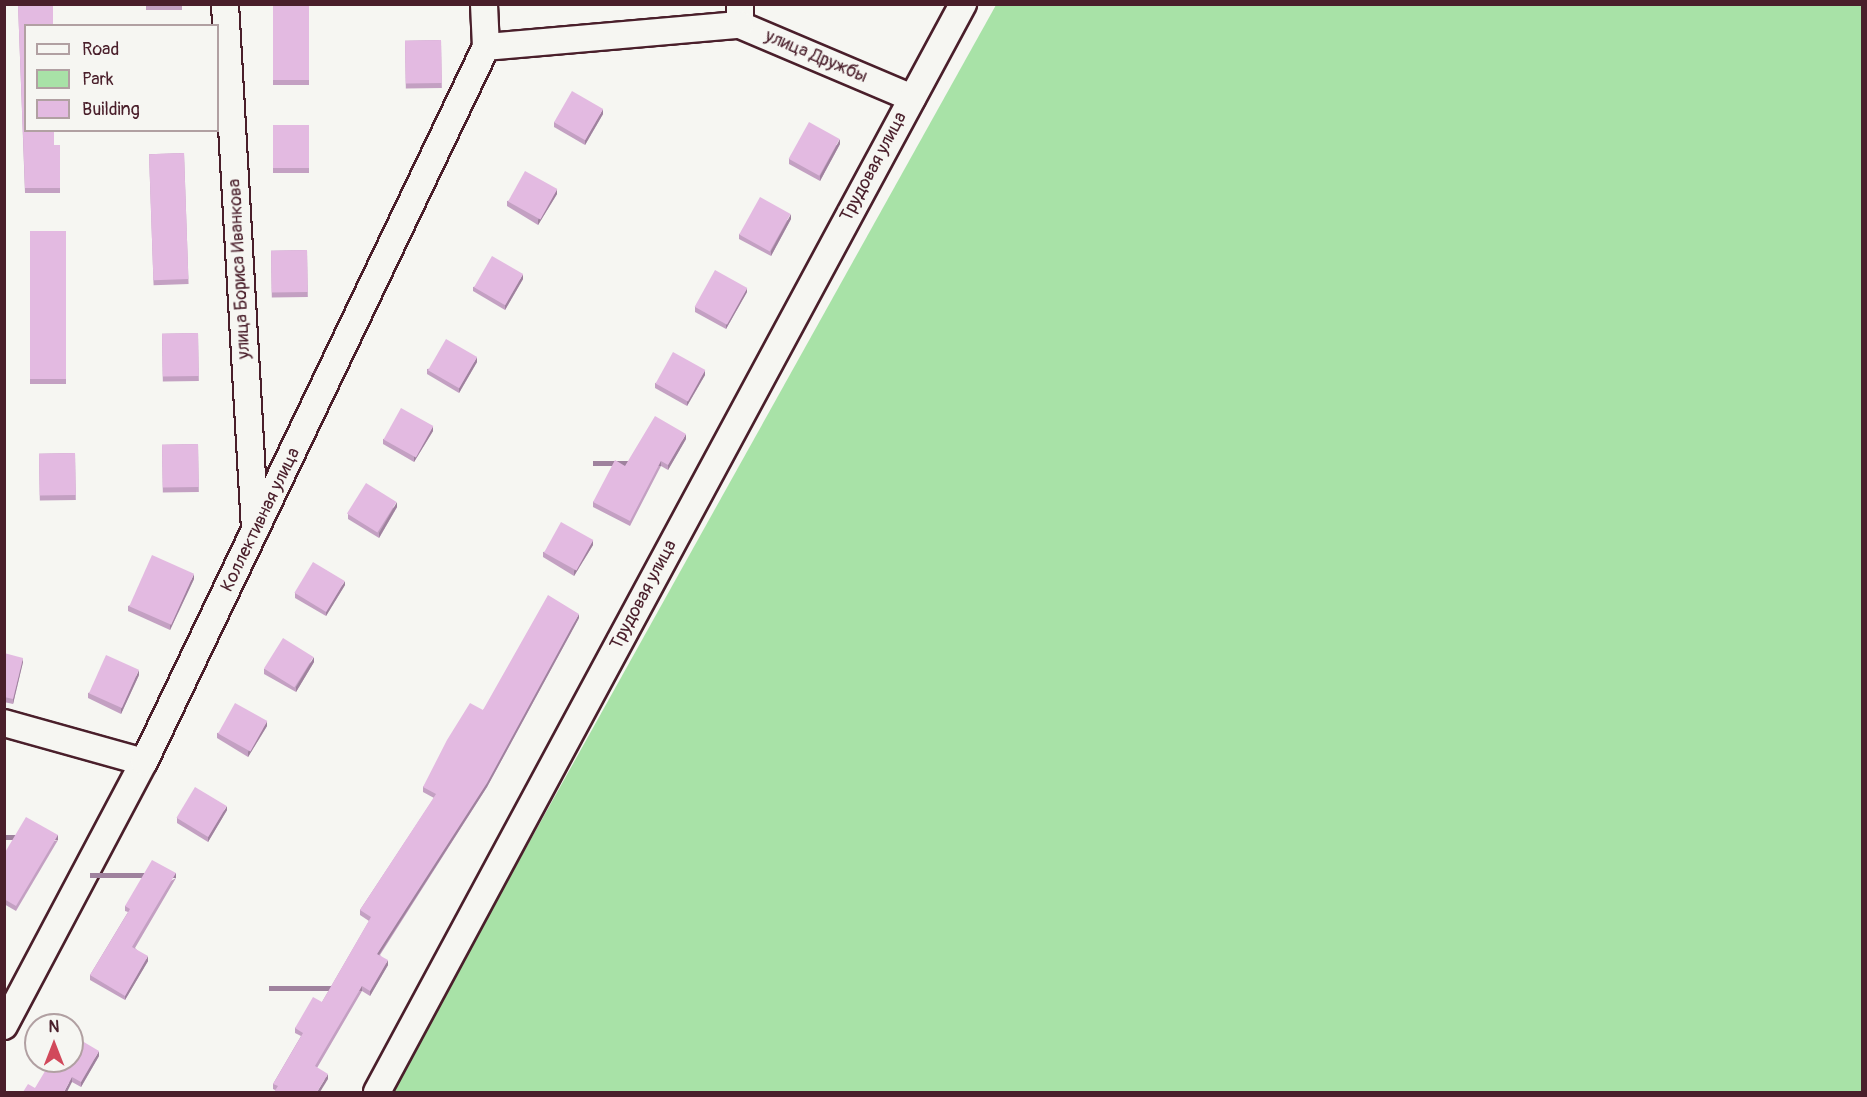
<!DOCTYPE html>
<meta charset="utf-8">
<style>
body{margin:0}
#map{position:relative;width:1867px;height:1097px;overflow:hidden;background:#f6f6f2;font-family:Pangolin,sans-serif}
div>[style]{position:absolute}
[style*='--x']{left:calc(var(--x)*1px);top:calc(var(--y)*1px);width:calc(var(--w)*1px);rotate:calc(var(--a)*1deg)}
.green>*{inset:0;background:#a8e2a7}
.roads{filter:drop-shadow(2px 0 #4a1f2b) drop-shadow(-2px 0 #4a1f2b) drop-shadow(0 2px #4a1f2b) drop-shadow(0 -2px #4a1f2b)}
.street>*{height:26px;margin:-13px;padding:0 13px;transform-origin:13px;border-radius:13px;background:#f6f6f2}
.wall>*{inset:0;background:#c3a0c2;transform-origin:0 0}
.shaded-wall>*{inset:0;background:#9f829e;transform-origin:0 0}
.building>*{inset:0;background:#e3bae1;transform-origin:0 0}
span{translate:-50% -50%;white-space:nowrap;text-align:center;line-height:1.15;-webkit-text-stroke:6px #f6f6f2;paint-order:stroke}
.street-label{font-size:18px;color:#4a1f2b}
.frame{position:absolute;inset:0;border:6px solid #4a1f2b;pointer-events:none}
.legend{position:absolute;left:24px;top:24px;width:195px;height:108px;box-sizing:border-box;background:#f6f6f2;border:2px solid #b1a0a2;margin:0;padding:8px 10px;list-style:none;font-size:18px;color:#4a1f2b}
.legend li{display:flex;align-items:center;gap:12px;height:30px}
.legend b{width:30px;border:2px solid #b1a0a2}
.north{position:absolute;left:24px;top:1013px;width:60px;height:60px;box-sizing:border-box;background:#f6f6f2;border:2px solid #b1a0a2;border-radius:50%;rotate:0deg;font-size:16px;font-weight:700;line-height:24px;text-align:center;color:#4a1f2b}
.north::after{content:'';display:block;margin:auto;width:21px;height:27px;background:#d1495b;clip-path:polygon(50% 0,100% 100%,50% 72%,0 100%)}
</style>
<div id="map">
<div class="green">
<i style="clip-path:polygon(996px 5px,1862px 5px,1862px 1092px,390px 1092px)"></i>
</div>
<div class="roads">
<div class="street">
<i style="--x:225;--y:4;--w:526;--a:86.73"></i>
<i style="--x:740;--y:4;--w:21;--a:90"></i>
<i style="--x:740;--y:25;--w:187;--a:23"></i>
<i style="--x:486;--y:47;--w:255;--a:-5"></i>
<i style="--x:4;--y:723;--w:145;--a:15.6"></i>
<i style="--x:4;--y:1026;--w:299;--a:-62.1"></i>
<i style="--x:144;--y:762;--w:793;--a:-64.44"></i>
<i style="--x:486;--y:47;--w:43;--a:-92.7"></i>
<i style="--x:377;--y:1092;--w:1236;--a:-61.69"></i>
</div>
</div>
<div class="wall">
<i style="clip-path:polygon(18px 4px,54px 145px,60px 145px,60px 193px,25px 193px)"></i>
<i style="left:146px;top:4px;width:36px;height:6px"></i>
<i style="left:273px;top:4px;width:36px;height:81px"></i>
<i style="left:441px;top:40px;width:48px;height:36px;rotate:89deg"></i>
<i style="clip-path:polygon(603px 114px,585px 145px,554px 127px,554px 122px)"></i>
<i style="left:273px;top:125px;width:36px;height:48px"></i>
<i style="clip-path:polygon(840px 144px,820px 181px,789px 164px,789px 159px)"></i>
<i style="left:184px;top:153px;width:131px;height:35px;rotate:88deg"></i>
<i style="clip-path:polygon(557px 194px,538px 225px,507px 206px,507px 201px)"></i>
<i style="clip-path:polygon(791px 219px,771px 256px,739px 239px,739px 234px)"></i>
<i style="left:66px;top:231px;width:153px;height:36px;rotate:90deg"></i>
<i style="left:307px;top:250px;width:47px;height:36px;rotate:89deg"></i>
<i style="clip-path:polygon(523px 279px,505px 310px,473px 291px,473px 287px)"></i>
<i style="clip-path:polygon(747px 292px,726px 329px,695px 312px,695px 307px)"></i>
<i style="left:198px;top:333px;width:48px;height:36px;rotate:89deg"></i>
<i style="clip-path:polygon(477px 362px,459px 393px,427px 374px,427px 369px)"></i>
<i style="clip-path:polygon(705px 375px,687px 406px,655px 388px,655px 383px)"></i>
<i style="clip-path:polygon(433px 431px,414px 462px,383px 444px,383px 439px)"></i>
<i style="clip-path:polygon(686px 439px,668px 470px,661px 466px,630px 526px,593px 507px,593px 502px,625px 466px)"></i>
<i style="left:198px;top:444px;width:48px;height:36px;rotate:89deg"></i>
<i style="left:75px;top:453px;width:47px;height:36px;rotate:89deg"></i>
<i style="clip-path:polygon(397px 507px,379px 538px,348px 519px,348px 514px)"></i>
<i style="clip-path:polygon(593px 545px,574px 576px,543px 557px,543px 552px)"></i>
<i style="clip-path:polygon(194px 579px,170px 630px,128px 611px,128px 606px)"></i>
<i style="clip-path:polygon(345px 585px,326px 616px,295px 598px,295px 593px)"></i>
<i style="clip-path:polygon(579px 618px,487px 787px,380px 955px,388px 965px,370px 996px,362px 991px,317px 1068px,328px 1079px,275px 1090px,273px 1089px,273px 1084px,301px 1036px,295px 1033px,295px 1028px,322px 1002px,369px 921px,360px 915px,360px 910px,434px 798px,423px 792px,423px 787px,483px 710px)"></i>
<i style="clip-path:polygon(4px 653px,23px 662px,13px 704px,4px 702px)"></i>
<i style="clip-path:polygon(314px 662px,296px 692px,264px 674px,264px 669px)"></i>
<i style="clip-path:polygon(139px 675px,121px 714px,88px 698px,88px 693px)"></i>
<i style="clip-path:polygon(267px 726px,248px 757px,217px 738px,217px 733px)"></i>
<i style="clip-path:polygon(227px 810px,208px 842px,177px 823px,177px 818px)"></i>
<i style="clip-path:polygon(58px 840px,16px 911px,4px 904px,4px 854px)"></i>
<i style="clip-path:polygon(176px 878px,135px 948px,148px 961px,125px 1000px,90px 980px,90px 975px,128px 912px,125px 911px,125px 906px)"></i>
<i style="clip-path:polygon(99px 1056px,81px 1087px,72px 1082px,35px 1088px)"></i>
</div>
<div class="shaded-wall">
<i style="clip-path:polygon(603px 109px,603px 114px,585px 145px,585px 140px)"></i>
<i style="clip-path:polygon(840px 139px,840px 144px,820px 181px,820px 176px)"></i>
<i style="clip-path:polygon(557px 189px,557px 194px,538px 225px,538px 220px)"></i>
<i style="clip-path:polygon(791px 214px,791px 219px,771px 256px,771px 251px)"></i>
<i style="clip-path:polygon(523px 274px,523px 279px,505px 310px,505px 305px)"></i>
<i style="clip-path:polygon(747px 288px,747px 292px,726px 329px,726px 324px)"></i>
<i style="clip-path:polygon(477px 357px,477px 362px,459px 393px,459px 388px)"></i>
<i style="clip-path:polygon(705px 370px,705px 375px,687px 406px,687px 401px)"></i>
<i style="clip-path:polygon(433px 426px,433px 431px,414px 462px,414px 457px)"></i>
<i style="clip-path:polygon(686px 434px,686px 439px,668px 470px,668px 465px)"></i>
<i style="left:661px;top:461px;width:5px;height:68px;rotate:90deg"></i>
<i style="clip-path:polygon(397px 502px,397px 507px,379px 538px,379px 533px)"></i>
<i style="clip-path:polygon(593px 540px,593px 545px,574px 576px,574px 571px)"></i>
<i style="clip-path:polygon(194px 574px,194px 579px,170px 630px,170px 626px)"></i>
<i style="clip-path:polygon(345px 581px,345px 585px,326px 616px,326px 611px)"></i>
<i style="clip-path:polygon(579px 614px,579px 618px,487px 787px,377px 958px,377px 954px)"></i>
<i style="clip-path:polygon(314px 657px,314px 662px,296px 692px,296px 687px)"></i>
<i style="clip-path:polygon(23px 658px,23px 662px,13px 704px,13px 699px)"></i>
<i style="clip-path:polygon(139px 670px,139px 675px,121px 714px,121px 709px)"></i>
<i style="clip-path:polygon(267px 721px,267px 726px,248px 757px,248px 752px)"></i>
<i style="clip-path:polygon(227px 806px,227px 810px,208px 842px,208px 837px)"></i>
<i style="left:58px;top:835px;width:5px;height:82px;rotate:90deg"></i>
<i style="left:176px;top:873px;width:5px;height:86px;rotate:90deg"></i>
<i style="clip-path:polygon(148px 956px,148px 961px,125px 1000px,125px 996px)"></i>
<i style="clip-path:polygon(388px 960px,388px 965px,370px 996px,370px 991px)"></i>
<i style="left:362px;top:986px;width:5px;height:93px;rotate:90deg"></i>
<i style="clip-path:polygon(99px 1051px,99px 1056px,81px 1087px,81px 1082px)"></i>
<i style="clip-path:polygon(328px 1074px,328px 1079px,320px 1092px,317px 1092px)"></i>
<i style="clip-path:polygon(72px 1077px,72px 1082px,67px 1092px,64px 1092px)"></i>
</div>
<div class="building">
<i style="clip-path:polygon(18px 4px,53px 4px,53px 26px,26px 26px,26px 130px,54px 130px,54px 145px,60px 145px,60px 188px,25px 188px)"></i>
<i style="clip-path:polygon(146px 4px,182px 4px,182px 5px,146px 6px)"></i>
<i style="left:273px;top:4px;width:36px;height:76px"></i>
<i style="left:441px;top:40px;width:43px;height:36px;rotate:89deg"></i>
<i style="left:572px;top:91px;width:36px;height:36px;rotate:30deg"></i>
<i style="left:809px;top:122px;width:35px;height:42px;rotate:29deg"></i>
<i style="left:273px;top:125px;width:36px;height:43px"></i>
<i style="left:184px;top:153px;width:126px;height:35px;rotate:88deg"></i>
<i style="left:525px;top:171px;width:37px;height:35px;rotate:29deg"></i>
<i style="left:760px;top:197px;width:35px;height:43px;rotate:29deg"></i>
<i style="left:66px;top:231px;width:148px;height:36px;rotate:90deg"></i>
<i style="left:307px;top:250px;width:42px;height:36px;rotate:89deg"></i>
<i style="left:492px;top:256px;width:36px;height:36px;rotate:30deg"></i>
<i style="left:715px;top:270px;width:37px;height:42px;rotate:29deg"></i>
<i style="left:198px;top:333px;width:43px;height:36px;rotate:89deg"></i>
<i style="left:446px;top:339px;width:36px;height:36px;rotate:30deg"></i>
<i style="left:673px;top:352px;width:37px;height:36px;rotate:29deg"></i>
<i style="left:401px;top:408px;width:37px;height:36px;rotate:29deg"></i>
<i style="clip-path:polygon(655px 416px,686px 434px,668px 465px,661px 461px,630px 521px,593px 502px,615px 460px,625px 466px)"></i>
<i style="left:198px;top:444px;width:43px;height:36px;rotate:89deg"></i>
<i style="left:75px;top:453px;width:42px;height:36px;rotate:89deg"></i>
<i style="left:366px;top:483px;width:36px;height:36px;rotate:32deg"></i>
<i style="left:561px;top:522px;width:37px;height:35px;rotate:29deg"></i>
<i style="left:152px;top:555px;width:46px;height:56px;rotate:24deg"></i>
<i style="left:313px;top:562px;width:37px;height:36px;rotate:31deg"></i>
<i style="clip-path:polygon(548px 595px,579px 614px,487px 783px,377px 954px,388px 960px,370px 991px,362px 986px,315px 1066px,328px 1074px,317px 1092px,274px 1092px,278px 1086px,273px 1084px,303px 1033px,295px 1028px,313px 997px,322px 1002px,371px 917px,360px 910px,436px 794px,423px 787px,447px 740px,470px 703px,483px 710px)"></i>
<i style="left:283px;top:638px;width:36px;height:36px;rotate:32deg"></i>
<i style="clip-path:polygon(4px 653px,23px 658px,13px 699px,4px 697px)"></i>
<i style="left:106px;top:655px;width:36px;height:42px;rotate:24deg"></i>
<i style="left:235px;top:703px;width:37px;height:35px;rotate:29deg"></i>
<i style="left:195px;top:787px;width:37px;height:36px;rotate:31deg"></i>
<i style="clip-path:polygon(26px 817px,58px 835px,16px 906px,4px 899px,4px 854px)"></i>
<i style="clip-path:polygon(152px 860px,176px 873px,132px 947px,148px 956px,125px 996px,90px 975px,130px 909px,125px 906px)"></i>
<i style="clip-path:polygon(72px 1035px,99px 1051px,81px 1082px,72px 1077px,64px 1092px,23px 1092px,28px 1084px,35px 1088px,51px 1061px,72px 1061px)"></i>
</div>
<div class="street-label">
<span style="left:816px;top:57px;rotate:23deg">улица Дружбы</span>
<span style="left:874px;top:167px;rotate:-62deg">Трудовая улица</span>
<span style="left:240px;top:269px;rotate:-93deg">улица Бориса Иванкова</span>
<span style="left:261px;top:520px;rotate:-64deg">Коллективная улица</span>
<span style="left:644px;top:595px;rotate:-62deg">Трудовая улица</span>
</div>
<div class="frame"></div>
<ul class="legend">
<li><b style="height:8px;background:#f6f6f2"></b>Road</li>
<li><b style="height:16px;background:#a8e2a7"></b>Park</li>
<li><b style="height:16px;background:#e3bae1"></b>Building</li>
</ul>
<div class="north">N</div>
</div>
